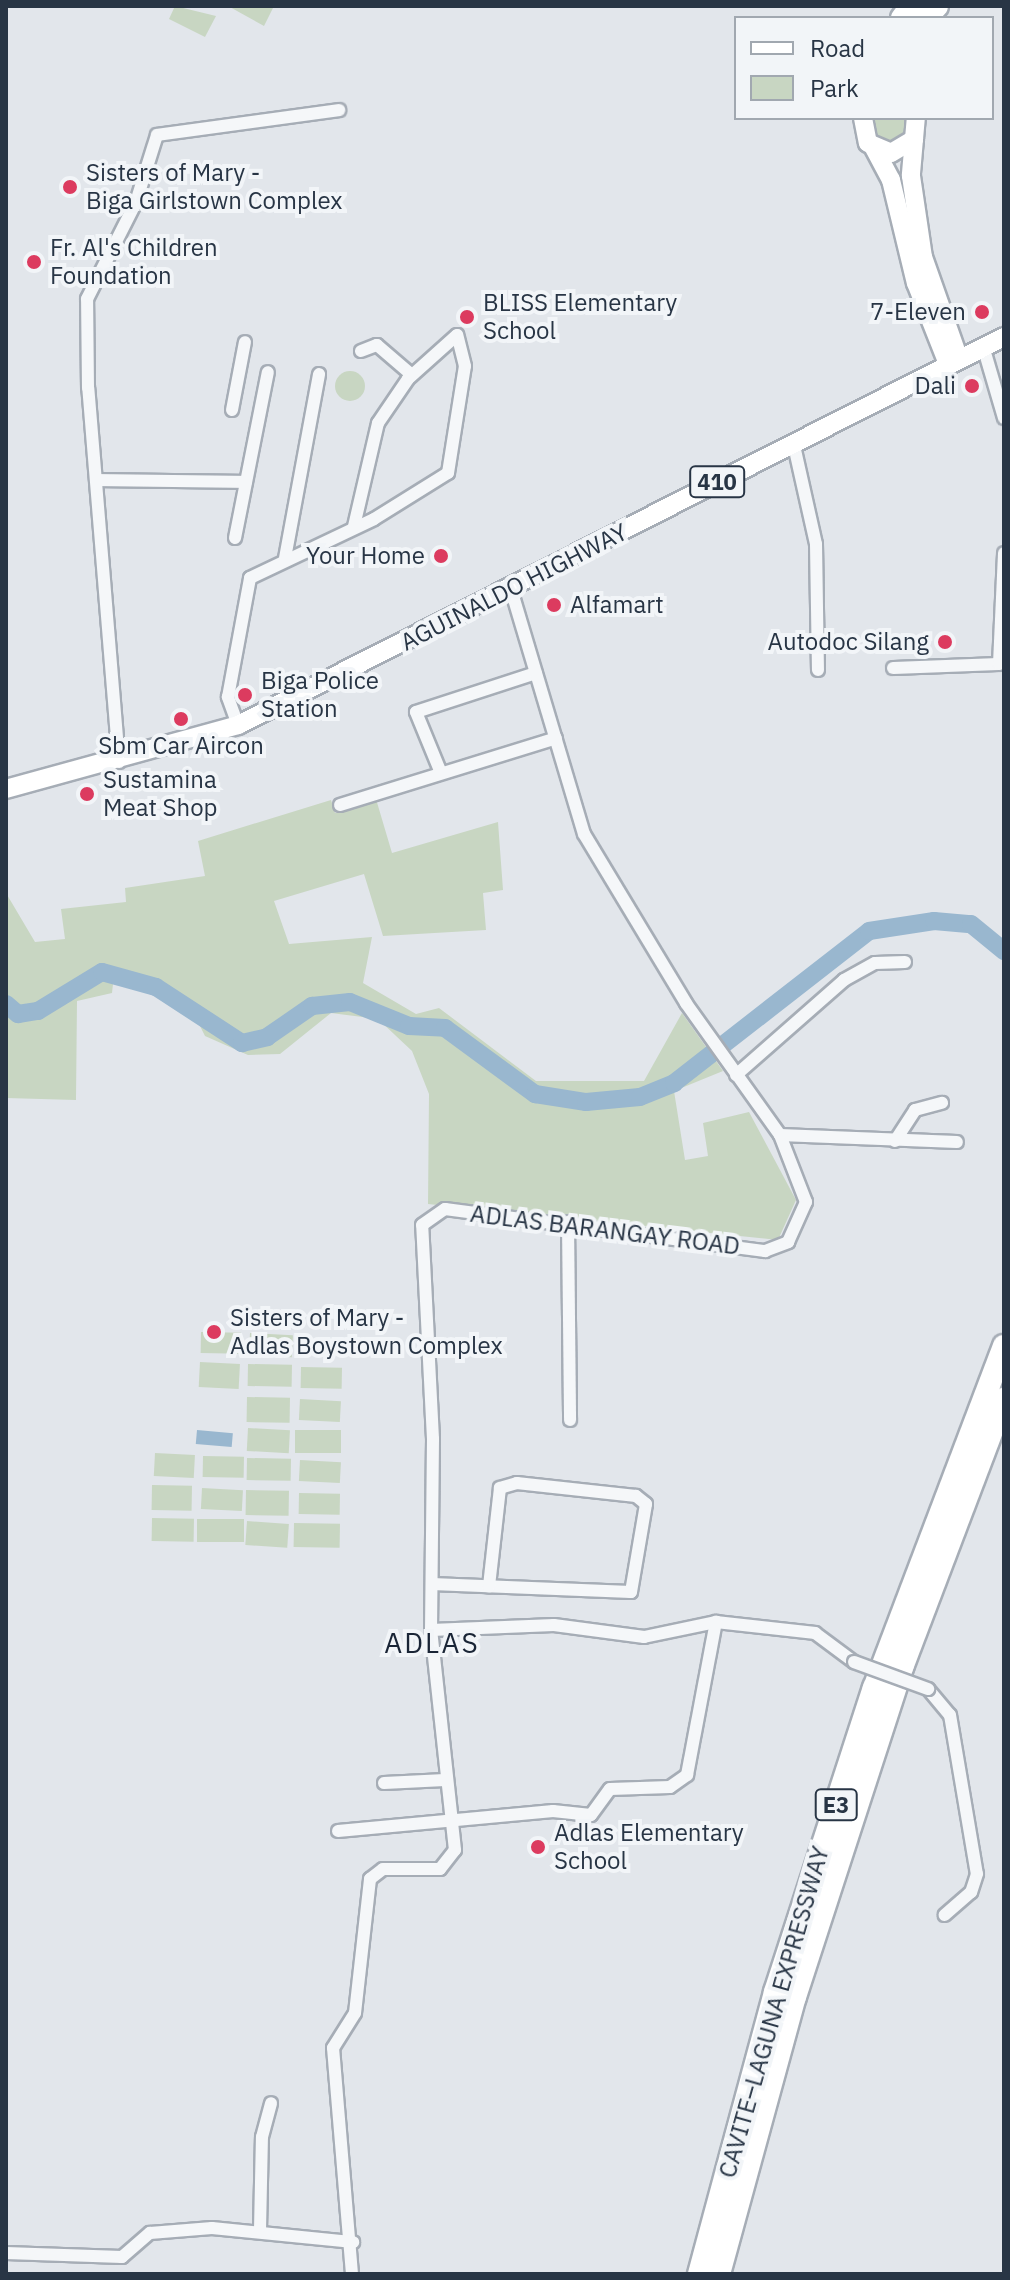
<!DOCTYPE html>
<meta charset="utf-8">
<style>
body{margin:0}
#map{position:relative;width:1010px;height:2280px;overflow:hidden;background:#e2e6eb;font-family:"IBM Plex Sans",sans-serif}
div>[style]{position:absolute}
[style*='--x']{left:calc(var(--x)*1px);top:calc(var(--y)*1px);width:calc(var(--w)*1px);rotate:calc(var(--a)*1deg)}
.green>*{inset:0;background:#c8d6c2;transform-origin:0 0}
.round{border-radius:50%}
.water>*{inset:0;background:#99b7cf;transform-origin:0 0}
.river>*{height:18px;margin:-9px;padding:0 9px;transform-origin:9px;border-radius:9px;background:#99b7cf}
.roads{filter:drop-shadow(2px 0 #a6adb6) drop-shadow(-2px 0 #a6adb6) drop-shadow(0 2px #a6adb6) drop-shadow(0 -2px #a6adb6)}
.street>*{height:12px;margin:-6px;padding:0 6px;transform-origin:6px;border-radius:6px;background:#f5f7f9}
.primary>*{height:18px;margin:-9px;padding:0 9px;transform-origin:9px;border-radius:9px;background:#fff}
.highway>*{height:22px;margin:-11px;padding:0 11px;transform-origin:11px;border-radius:11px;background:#fff}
.bridges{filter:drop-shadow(2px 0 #a6adb6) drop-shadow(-2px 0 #a6adb6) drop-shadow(0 2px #a6adb6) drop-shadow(0 -2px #a6adb6)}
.street-bridge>*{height:12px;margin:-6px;padding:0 6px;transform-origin:6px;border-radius:6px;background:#f5f7f9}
.dots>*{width:22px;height:22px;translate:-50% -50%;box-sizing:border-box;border:4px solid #f2f5f8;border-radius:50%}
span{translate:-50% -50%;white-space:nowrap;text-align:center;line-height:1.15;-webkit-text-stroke:8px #f2f5f8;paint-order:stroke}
.shield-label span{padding:2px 6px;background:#f2f5f8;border:2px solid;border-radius:6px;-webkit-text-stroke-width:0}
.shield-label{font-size:22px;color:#283545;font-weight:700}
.poi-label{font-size:24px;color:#283545}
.left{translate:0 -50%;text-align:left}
.right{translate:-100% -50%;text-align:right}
.street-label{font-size:24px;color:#283545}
.quarter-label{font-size:28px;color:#1a2536;letter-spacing:2px}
.frame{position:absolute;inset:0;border:8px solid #283545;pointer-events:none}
.legend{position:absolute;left:734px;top:16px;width:260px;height:104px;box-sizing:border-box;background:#f2f5f8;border:2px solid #a1a8b0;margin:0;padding:10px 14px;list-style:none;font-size:24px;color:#283545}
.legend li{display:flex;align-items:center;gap:16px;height:40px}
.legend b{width:40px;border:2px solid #a1a8b0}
</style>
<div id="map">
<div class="green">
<i style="clip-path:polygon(175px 6px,216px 16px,205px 37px,169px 19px)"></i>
<i style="clip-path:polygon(228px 6px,274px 6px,264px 26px)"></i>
<i style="clip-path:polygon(869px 118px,909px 118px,909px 133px,892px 146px,873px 139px)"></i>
<i class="round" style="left:335px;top:371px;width:30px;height:30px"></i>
<i style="clip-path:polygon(376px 799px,392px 853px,498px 822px,503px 890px,483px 893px,486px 930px,383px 936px,364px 874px,274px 901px,289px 944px,372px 937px,363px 983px,416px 1014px,439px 1008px,536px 1081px,644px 1081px,682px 1013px,723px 1071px,674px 1091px,685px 1160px,708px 1156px,703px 1123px,749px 1112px,796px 1200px,778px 1240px,428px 1204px,429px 1094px,412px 1051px,378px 1019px,331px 1013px,280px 1054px,248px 1055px,205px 1036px,199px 1024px,145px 990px,113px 984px,112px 993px,77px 1001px,76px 1100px,6px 1098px,6px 893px,35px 942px,65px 939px,61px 909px,126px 902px,125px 888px,205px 876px,198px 841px,331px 800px,335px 813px)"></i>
<i style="left:201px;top:1332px;width:40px;height:21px;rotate:1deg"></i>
<i style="left:250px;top:1333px;width:43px;height:22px;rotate:3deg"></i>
<i style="left:200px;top:1362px;width:40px;height:25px;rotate:3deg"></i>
<i style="left:248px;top:1364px;width:44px;height:22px;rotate:1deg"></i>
<i style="left:301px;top:1367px;width:41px;height:21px;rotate:1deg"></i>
<i style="left:247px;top:1397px;width:43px;height:25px;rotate:1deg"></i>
<i style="left:300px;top:1399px;width:41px;height:21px;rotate:3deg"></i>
<i style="left:248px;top:1428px;width:42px;height:23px;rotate:3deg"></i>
<i style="left:295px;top:1430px;width:46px;height:23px"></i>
<i style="left:155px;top:1453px;width:40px;height:23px;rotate:3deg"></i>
<i style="left:203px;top:1456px;width:41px;height:21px;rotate:1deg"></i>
<i style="left:247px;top:1458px;width:44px;height:22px;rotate:1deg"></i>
<i style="left:300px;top:1460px;width:41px;height:21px;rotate:3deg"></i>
<i style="left:152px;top:1485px;width:40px;height:25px;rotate:1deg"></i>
<i style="left:202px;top:1488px;width:41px;height:21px;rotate:3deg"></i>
<i style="left:246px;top:1490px;width:43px;height:25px;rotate:1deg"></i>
<i style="left:299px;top:1493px;width:41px;height:21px;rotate:1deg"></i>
<i style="left:152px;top:1518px;width:42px;height:23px;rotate:1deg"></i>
<i style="left:197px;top:1519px;width:47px;height:23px"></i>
<i style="left:247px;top:1521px;width:42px;height:24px;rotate:4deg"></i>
<i style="left:294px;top:1523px;width:46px;height:24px;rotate:1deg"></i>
</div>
<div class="water">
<i style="left:197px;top:1430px;width:36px;height:14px;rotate:5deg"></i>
</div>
<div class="river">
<i style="--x:6;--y:1004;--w:16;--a:40"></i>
<i style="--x:18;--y:1014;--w:20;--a:-9"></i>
<i style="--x:38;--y:1011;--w:75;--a:-31.4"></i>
<i style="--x:102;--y:972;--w:56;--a:15.5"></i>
<i style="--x:156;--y:987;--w:103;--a:33.1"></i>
<i style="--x:242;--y:1043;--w:26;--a:-13"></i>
<i style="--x:267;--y:1037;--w:55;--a:-34.6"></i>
<i style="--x:312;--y:1006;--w:38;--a:-6"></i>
<i style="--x:350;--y:1002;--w:64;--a:22.1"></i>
<i style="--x:409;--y:1026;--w:36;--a:3"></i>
<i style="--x:445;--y:1028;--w:112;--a:36.3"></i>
<i style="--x:535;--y:1094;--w:52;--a:8.9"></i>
<i style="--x:586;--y:1102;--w:54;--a:-5.3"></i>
<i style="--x:640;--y:1097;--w:37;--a:-22"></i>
<i style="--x:674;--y:1083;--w:247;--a:-37.9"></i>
<i style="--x:869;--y:931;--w:66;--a:-8.7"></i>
<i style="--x:934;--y:921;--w:37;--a:5"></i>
<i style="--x:971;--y:924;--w:43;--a:39.3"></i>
</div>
<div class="roads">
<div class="street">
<i style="--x:983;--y:346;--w:75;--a:73.7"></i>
<i style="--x:361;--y:351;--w:17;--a:-21"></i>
<i style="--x:377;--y:345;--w:46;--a:40.6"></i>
<i style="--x:232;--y:410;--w:69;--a:-79.2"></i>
<i style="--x:793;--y:441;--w:106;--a:77.4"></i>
<i style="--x:816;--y:544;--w:126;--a:89.1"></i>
<i style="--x:100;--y:480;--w:146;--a:0.8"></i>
<i style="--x:235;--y:538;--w:169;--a:-78.8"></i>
<i style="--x:285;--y:558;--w:187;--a:-79.5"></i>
<i style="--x:893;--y:668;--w:106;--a:-2.2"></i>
<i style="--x:999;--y:664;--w:111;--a:-87.4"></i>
<i style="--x:238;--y:725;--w:30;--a:-110"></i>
<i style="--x:228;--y:697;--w:121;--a:-79.5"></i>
<i style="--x:250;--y:578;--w:137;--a:-25.4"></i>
<i style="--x:374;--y:519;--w:87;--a:-31.9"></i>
<i style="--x:448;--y:473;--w:108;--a:-81"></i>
<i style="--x:465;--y:366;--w:32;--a:-104"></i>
<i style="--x:457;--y:335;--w:66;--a:138.1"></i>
<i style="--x:408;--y:379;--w:53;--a:124.3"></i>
<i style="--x:378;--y:423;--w:106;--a:103.1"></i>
<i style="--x:119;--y:762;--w:375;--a:-94.7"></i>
<i style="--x:88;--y:388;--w:89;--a:-90.6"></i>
<i style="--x:87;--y:299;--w:109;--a:-63.2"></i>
<i style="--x:136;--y:202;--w:70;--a:-72.6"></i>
<i style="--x:157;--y:135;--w:184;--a:-7.8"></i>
<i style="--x:441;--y:773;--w:66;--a:-112.3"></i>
<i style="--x:416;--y:712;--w:126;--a:-18"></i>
<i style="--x:340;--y:805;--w:226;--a:-17.2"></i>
<i style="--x:736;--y:1075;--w:144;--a:-41.3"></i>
<i style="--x:844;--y:980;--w:35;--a:-29"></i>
<i style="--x:875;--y:963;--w:30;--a:-2"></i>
<i style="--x:780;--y:1135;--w:177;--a:2.3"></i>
<i style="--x:895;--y:1141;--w:37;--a:-57"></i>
<i style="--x:915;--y:1110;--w:28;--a:-15"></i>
<i style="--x:568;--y:1222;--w:198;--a:89.4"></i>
<i style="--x:432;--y:1584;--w:199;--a:2.3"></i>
<i style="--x:631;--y:1592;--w:89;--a:-80.3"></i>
<i style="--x:646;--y:1504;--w:13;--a:-141"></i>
<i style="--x:636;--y:1496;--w:120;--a:-173.8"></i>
<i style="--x:517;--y:1483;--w:18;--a:164"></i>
<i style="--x:500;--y:1488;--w:99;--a:96.4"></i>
<i style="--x:431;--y:1630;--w:123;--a:-2.3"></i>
<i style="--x:554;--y:1625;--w:91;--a:7.6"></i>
<i style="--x:644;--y:1637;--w:74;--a:-11.8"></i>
<i style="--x:716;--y:1622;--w:100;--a:6.3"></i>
<i style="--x:815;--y:1633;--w:49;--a:36.6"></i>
<i style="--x:928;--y:1689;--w:34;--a:50"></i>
<i style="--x:950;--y:1715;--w:161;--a:80.4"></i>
<i style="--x:977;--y:1874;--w:19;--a:108"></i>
<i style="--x:971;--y:1892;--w:35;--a:139"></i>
<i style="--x:384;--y:1783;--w:61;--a:-2.8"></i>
<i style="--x:338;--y:1831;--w:216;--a:-5.3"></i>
<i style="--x:553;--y:1811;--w:38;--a:6"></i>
<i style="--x:591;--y:1815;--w:32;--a:-54"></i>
<i style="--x:610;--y:1789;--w:60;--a:-1.9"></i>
<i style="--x:670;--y:1787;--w:21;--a:-35"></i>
<i style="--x:687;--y:1775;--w:156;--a:-79.3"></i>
<i style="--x:260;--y:2230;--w:93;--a:-88.8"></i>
<i style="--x:262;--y:2137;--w:35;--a:-75"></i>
<i style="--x:6;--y:2253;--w:116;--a:2"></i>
<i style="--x:122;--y:2257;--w:37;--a:-41"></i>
<i style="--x:150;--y:2233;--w:62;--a:-4.6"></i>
<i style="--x:212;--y:2228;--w:142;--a:5.7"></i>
<i style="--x:352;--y:2274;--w:227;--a:-94.8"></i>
<i style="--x:333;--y:2048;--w:41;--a:-57.8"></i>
<i style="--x:355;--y:2013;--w:135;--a:-83.6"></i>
<i style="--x:370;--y:1879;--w:16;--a:-38"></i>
<i style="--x:383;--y:1869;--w:57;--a:0"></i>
<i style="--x:440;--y:1869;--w:24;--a:-52"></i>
<i style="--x:455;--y:1850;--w:221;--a:-96.2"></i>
<i style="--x:431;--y:1630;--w:191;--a:-89.4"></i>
<i style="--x:433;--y:1439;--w:214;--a:-92.9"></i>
<i style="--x:422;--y:1225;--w:28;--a:-35"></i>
<i style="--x:445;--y:1209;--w:323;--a:7.5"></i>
<i style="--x:765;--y:1251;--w:25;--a:-21"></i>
<i style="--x:788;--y:1242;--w:44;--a:-65.8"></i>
<i style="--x:806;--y:1202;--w:72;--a:-111.2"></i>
<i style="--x:780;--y:1135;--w:162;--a:-125.5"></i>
<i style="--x:686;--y:1003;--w:197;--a:-121.1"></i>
<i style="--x:584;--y:834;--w:256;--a:-106.6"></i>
</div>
<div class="primary">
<i style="--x:863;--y:118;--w:25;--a:79"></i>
<i style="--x:868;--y:143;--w:25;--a:23"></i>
<i style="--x:891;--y:153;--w:27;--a:-31"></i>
<i style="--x:914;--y:139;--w:21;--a:-85"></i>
<i style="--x:914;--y:139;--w:37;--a:95"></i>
<i style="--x:911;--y:176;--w:82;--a:81.6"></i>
<i style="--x:923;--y:257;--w:108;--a:70.6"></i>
<i style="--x:874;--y:148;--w:36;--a:62"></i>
<i style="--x:891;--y:180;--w:106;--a:76.4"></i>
<i style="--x:916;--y:283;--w:87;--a:68.4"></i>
<i style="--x:6;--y:789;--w:241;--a:-15.4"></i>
<i style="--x:238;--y:725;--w:859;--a:-26.86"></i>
</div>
<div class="highway">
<i style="--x:902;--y:18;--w:15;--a:-53"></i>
<i style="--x:926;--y:18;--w:16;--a:-47"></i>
<i style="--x:699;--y:2274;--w:292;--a:-74.9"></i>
<i style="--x:775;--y:1992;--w:320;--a:-72"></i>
<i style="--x:874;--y:1688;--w:366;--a:-69.2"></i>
<i style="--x:719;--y:2274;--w:287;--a:-74.7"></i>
<i style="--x:795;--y:1997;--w:349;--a:-72"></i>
<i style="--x:903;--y:1665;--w:285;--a:-69.2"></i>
</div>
</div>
<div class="bridges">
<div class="street-bridge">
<i style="--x:854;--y:1662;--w:79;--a:20"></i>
</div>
</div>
<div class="dots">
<i style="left:70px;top:187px;background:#dc3b5f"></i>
<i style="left:34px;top:262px;background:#dc3b5f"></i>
<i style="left:982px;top:312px;background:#dc3b5f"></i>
<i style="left:467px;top:317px;background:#dc3b5f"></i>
<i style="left:972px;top:386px;background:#dc3b5f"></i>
<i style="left:441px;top:556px;background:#dc3b5f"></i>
<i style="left:554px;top:605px;background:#dc3b5f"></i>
<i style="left:945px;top:642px;background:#dc3b5f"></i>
<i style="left:245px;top:695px;background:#dc3b5f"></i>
<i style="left:181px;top:719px;background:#dc3b5f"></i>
<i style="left:87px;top:794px;background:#dc3b5f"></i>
<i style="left:214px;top:1332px;background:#dc3b5f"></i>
<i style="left:538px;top:1847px;background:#dc3b5f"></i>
</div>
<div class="shield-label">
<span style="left:717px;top:482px">410</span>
<span style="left:836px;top:1805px">E3</span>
</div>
<div class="poi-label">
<span class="left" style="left:86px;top:187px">Sisters of Mary -<br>Biga Girlstown Complex</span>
<span class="left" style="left:50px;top:262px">Fr. Al's Children<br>Foundation</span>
<span class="left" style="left:483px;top:317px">BLISS Elementary<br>School</span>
<span class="right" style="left:966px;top:312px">7-Eleven</span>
<span class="right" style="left:956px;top:386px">Dali</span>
<span class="right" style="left:425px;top:556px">Your Home</span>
<span class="left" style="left:570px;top:605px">Alfamart</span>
<span class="right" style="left:929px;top:642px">Autodoc Silang</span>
<span class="left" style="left:261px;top:695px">Biga Police<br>Station</span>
<span style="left:181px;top:746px">Sbm Car Aircon</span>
<span class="left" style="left:103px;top:794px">Sustamina<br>Meat Shop</span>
<span class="left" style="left:230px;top:1332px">Sisters of Mary -<br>Adlas Boystown Complex</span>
<span class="left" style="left:554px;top:1847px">Adlas Elementary<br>School</span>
</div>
<div class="street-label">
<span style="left:514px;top:587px;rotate:-27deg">AGUINALDO HIGHWAY</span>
<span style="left:605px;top:1230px;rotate:7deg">ADLAS BARANGAY ROAD</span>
<span style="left:774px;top:2012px;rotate:-74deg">CAVITE–LAGUNA EXPRESSWAY</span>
</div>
<div class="quarter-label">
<span style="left:432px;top:1643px">ADLAS</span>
</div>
<div class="frame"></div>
<ul class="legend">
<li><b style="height:10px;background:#fff"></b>Road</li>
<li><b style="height:22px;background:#c8d6c2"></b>Park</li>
</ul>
</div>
